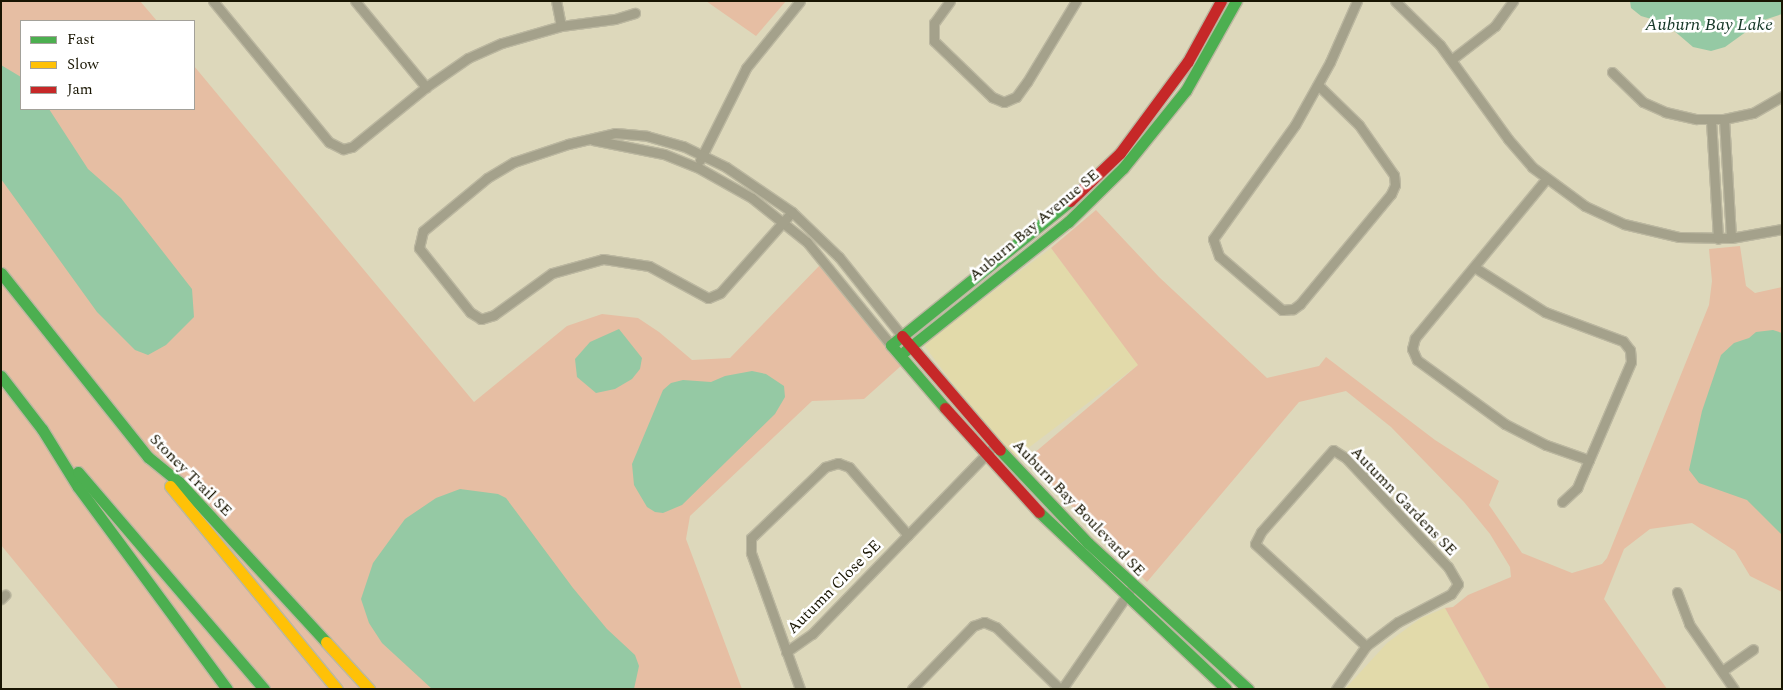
<!DOCTYPE html>
<style>
body{margin:0}
#map{position:relative;width:1783px;height:690px;overflow:hidden;background:#ddd8bb;font-family:Spectral,serif}
div>[style]{position:absolute}
[style*='--x']{left:calc(var(--x)*1px);top:calc(var(--y)*1px);width:calc(var(--w)*1px);rotate:calc(var(--a)*1deg)}
.built>*{inset:0;background:#e2daaa;transform-origin:0 0}
.green>*{inset:0;background:#e6bea3}
.water>*{inset:0;background:#95c9a4}
.roads{filter:drop-shadow(1px 0 #bbb7a0) drop-shadow(-1px 0 #bbb7a0) drop-shadow(0 1px #bbb7a0) drop-shadow(0 -1px #bbb7a0)}
.street>*{height:9px;margin:-4.5px;padding:0 4.5px;transform-origin:4.5px;border-radius:4.5px;background:#a4a18b}
.fast>*{height:11px;margin:-5.5px;padding:0 5.5px;transform-origin:5.5px;border-radius:5.5px;background:#4caf50}
.slow>*{height:11px;margin:-5.5px;padding:0 5.5px;transform-origin:5.5px;border-radius:5.5px;background:#ffc107}
.jam>*{height:11px;margin:-5.5px;padding:0 5.5px;transform-origin:5.5px;border-radius:5.5px;background:#c62828}
span{translate:-50% -50%;white-space:nowrap;text-align:center;line-height:1.15;-webkit-text-stroke:5px #fff;paint-order:stroke}
.street-label{font-size:16px;color:#181502}
.water-label{font-size:18px;color:#143626;font-style:italic}
.frame{position:absolute;inset:0;border:2px solid #181502;pointer-events:none}
.legend{position:absolute;left:20px;top:20px;width:175px;height:90px;box-sizing:border-box;background:#fff;border:1px solid #a3a19a;margin:0;padding:6px 9px;list-style:none;font-size:15px;color:#181502}
.legend li{display:flex;align-items:center;gap:10px;height:25px}
.legend b{width:25px;border:1px solid #a3a19a}
</style>
<div id="map">
<div class="built">
<i style="left:1051px;top:248px;width:146px;height:160px;rotate:53deg"></i>
<i style="clip-path:polygon(1445px 608px,1490px 689px,1345px 689px,1387px 643px,1421px 618px)"></i>
</div>
<div class="green">
<i style="clip-path:polygon(1px 1px,140px 1px,157px 21px,21px 21px,21px 109px,194px 109px,194px 66px,474px 402px,567px 326px,602px 314px,638px 318px,659px 332px,692px 360px,730px 358px,821px 264px,902px 365px,864px 399px,812px 401px,690px 516px,686px 539px,742px 689px,119px 689px,1px 545px)"></i>
<i style="clip-path:polygon(706px 1px,786px 1px,756px 36px)"></i>
<i style="clip-path:polygon(1096px 210px,1159px 277px,1267px 378px,1319px 366px,1326px 357px,1435px 440px,1499px 481px,1489px 505px,1522px 553px,1572px 573px,1602px 564px,1607px 558px,1709px 305px,1712px 281px,1709px 249px,1740px 246px,1746px 286px,1755px 293px,1782px 287px,1782px 592px,1750px 576px,1735px 551px,1692px 523px,1650px 529px,1624px 549px,1604px 599px,1667px 689px,1490px 689px,1445px 608px,1453px 607px,1468px 595px,1511px 577px,1510px 567px,1490px 534px,1464px 502px,1391px 427px,1346px 391px,1299px 402px,1147px 582px,1026px 460px,1138px 365px,1051px 248px)"></i>
</div>
<div class="water">
<i style="clip-path:polygon(1630px 1px,1782px 1px,1782px 14px,1761px 21px,1725px 47px,1711px 51px,1693px 47px,1665px 23px,1641px 16px,1631px 8px)"></i>
<i style="clip-path:polygon(1px 65px,21px 77px,21px 109px,49px 109px,88px 169px,121px 198px,192px 289px,194px 317px,166px 345px,148px 355px,135px 350px,97px 312px,1px 179px)"></i>
<i style="clip-path:polygon(619px 329px,642px 358px,640px 369px,632px 379px,615px 389px,596px 393px,577px 377px,575px 359px,590px 342px)"></i>
<i style="clip-path:polygon(1773px 330px,1782px 333px,1782px 535px,1747px 500px,1699px 483px,1689px 470px,1702px 411px,1721px 355px,1734px 343px,1749px 338px,1756px 332px)"></i>
<i style="clip-path:polygon(752px 371px,766px 374px,784px 386px,785px 397px,775px 414px,682px 505px,663px 513px,655px 512px,647px 507px,634px 485px,632px 464px,663px 390px,671px 383px,683px 380px,711px 382px,725px 376px)"></i>
<i style="clip-path:polygon(460px 489px,498px 494px,506px 498px,573px 588px,607px 629px,635px 655px,639px 666px,634px 689px,432px 689px,382px 643px,369px 623px,361px 599px,373px 563px,405px 519px,436px 498px)"></i>
</div>
<div class="roads">
<div class="street">
<i style="--x:213;--y:1;--w:183;--a:50.6"></i>
<i style="--x:329;--y:142;--w:16;--a:27"></i>
<i style="--x:343;--y:149;--w:9;--a:-13"></i>
<i style="--x:352;--y:147;--w:95;--a:-39"></i>
<i style="--x:426;--y:87;--w:51;--a:-34.6"></i>
<i style="--x:468;--y:58;--w:37;--a:-24"></i>
<i style="--x:502;--y:43;--w:61;--a:-16.1"></i>
<i style="--x:561;--y:26;--w:25;--a:-101"></i>
<i style="--x:355;--y:1;--w:112;--a:50.5"></i>
<i style="--x:950;--y:1;--w:27;--a:126"></i>
<i style="--x:934;--y:23;--w:18;--a:90"></i>
<i style="--x:934;--y:41;--w:81;--a:44"></i>
<i style="--x:992;--y:97;--w:13;--a:23"></i>
<i style="--x:1004;--y:102;--w:13;--a:-23"></i>
<i style="--x:1016;--y:97;--w:19;--a:-54"></i>
<i style="--x:1027;--y:82;--w:95;--a:-58.8"></i>
<i style="--x:1395;--y:1;--w:63;--a:44.4"></i>
<i style="--x:1440;--y:45;--w:116;--a:54.1"></i>
<i style="--x:1508;--y:139;--w:37;--a:49"></i>
<i style="--x:1532;--y:167;--w:66;--a:36.3"></i>
<i style="--x:1585;--y:206;--w:43;--a:24.8"></i>
<i style="--x:1624;--y:224;--w:57;--a:13.3"></i>
<i style="--x:1679;--y:237;--w:52;--a:1.1"></i>
<i style="--x:1731;--y:238;--w:52;--a:-10"></i>
<i style="--x:561;--y:26;--w:54;--a:-7.4"></i>
<i style="--x:615;--y:19;--w:21;--a:-17"></i>
<i style="--x:1451;--y:60;--w:56;--a:-37.7"></i>
<i style="--x:1495;--y:26;--w:31;--a:-54"></i>
<i style="--x:1612;--y:72;--w:43;--a:44.1"></i>
<i style="--x:1643;--y:102;--w:24;--a:24"></i>
<i style="--x:1665;--y:112;--w:32;--a:13"></i>
<i style="--x:1696;--y:119;--w:28;--a:0"></i>
<i style="--x:1724;--y:119;--w:30;--a:-12"></i>
<i style="--x:1753;--y:113;--w:34;--a:-30"></i>
<i style="--x:1318;--y:85;--w:57;--a:44.3"></i>
<i style="--x:1359;--y:125;--w:61;--a:55"></i>
<i style="--x:1394;--y:175;--w:10;--a:84"></i>
<i style="--x:1395;--y:185;--w:10;--a:114"></i>
<i style="--x:1391;--y:194;--w:143;--a:129.6"></i>
<i style="--x:1300;--y:304;--w:9;--a:144"></i>
<i style="--x:1293;--y:309;--w:11;--a:175"></i>
<i style="--x:1282;--y:310;--w:83;--a:-139.4"></i>
<i style="--x:1219;--y:256;--w:18;--a:-109"></i>
<i style="--x:1213;--y:239;--w:140;--a:-54.3"></i>
<i style="--x:1295;--y:125;--w:72;--a:-60.9"></i>
<i style="--x:1330;--y:62;--w:67;--a:-66.1"></i>
<i style="--x:1724;--y:119;--w:119;--a:86.6"></i>
<i style="--x:1711;--y:120;--w:119;--a:86.6"></i>
<i style="--x:593;--y:140;--w:72;--a:11.2"></i>
<i style="--x:664;--y:154;--w:35;--a:22"></i>
<i style="--x:697;--y:167;--w:63;--a:29.4"></i>
<i style="--x:752;--y:198;--w:70;--a:38.7"></i>
<i style="--x:807;--y:242;--w:133;--a:50.8"></i>
<i style="--x:700;--y:160;--w:103;--a:-63.4"></i>
<i style="--x:746;--y:68;--w:86;--a:-51.1"></i>
<i style="--x:792;--y:212;--w:108;--a:131.6"></i>
<i style="--x:720;--y:293;--w:13;--a:157"></i>
<i style="--x:708;--y:298;--w:67;--a:-151.5"></i>
<i style="--x:649;--y:266;--w:47;--a:-171.3"></i>
<i style="--x:603;--y:259;--w:53;--a:164.6"></i>
<i style="--x:552;--y:273;--w:72;--a:144.1"></i>
<i style="--x:494;--y:315;--w:14;--a:163"></i>
<i style="--x:481;--y:319;--w:13;--a:-148"></i>
<i style="--x:470;--y:312;--w:82;--a:-128.6"></i>
<i style="--x:419;--y:248;--w:17;--a:-77"></i>
<i style="--x:423;--y:231;--w:83;--a:-39.6"></i>
<i style="--x:487;--y:178;--w:31;--a:-31"></i>
<i style="--x:514;--y:162;--w:57;--a:-18.4"></i>
<i style="--x:568;--y:144;--w:48;--a:-13.2"></i>
<i style="--x:615;--y:133;--w:32;--a:5"></i>
<i style="--x:647;--y:136;--w:37;--a:16"></i>
<i style="--x:683;--y:146;--w:48;--a:26"></i>
<i style="--x:726;--y:167;--w:80;--a:34.3"></i>
<i style="--x:792;--y:212;--w:65;--a:43.8"></i>
<i style="--x:839;--y:257;--w:101;--a:51.4"></i>
<i style="--x:1474;--y:267;--w:84;--a:32.4"></i>
<i style="--x:1545;--y:312;--w:83;--a:20.4"></i>
<i style="--x:1623;--y:341;--w:11;--a:52"></i>
<i style="--x:1630;--y:350;--w:12;--a:85"></i>
<i style="--x:1631;--y:362;--w:107;--a:113.2"></i>
<i style="--x:1589;--y:460;--w:46;--a:-160.8"></i>
<i style="--x:1546;--y:445;--w:46;--a:-152.9"></i>
<i style="--x:1505;--y:424;--w:109;--a:-144"></i>
<i style="--x:1417;--y:360;--w:12;--a:-114"></i>
<i style="--x:1412;--y:349;--w:11;--a:-75"></i>
<i style="--x:1415;--y:338;--w:206;--a:-50.5"></i>
<i style="--x:1562;--y:502;--w:21;--a:-43"></i>
<i style="--x:1577;--y:488;--w:30;--a:-67"></i>
<i style="--x:1677;--y:592;--w:34;--a:69"></i>
<i style="--x:1689;--y:624;--w:79;--a:55.3"></i>
<i style="--x:1;--y:599;--w:6;--a:-45"></i>
<i style="--x:786;--y:652;--w:32;--a:-35"></i>
<i style="--x:812;--y:634;--w:263;--a:-45.9"></i>
<i style="--x:1722;--y:671;--w:38;--a:-35"></i>
<i style="--x:800;--y:689;--w:145;--a:-109.8"></i>
<i style="--x:751;--y:553;--w:15;--a:-90"></i>
<i style="--x:751;--y:538;--w:103;--a:-43.8"></i>
<i style="--x:825;--y:467;--w:14;--a:-17"></i>
<i style="--x:838;--y:463;--w:12;--a:20"></i>
<i style="--x:849;--y:467;--w:90;--a:49.1"></i>
<i style="--x:912;--y:689;--w:88;--a:-45.9"></i>
<i style="--x:973;--y:626;--w:12;--a:-20"></i>
<i style="--x:984;--y:622;--w:13;--a:23"></i>
<i style="--x:996;--y:627;--w:89;--a:44.1"></i>
<i style="--x:1062;--y:689;--w:125;--a:-55.4"></i>
<i style="--x:1336;--y:689;--w:52;--a:-55.1"></i>
<i style="--x:1366;--y:646;--w:40;--a:-37"></i>
<i style="--x:1398;--y:622;--w:60;--a:-27.8"></i>
<i style="--x:1451;--y:594;--w:12;--a:-55"></i>
<i style="--x:1458;--y:584;--w:20;--a:-120"></i>
<i style="--x:1448;--y:567;--w:149;--a:-133.1"></i>
<i style="--x:1346;--y:458;--w:15;--a:-148"></i>
<i style="--x:1333;--y:450;--w:109;--a:131.3"></i>
<i style="--x:1261;--y:532;--w:13;--a:117"></i>
<i style="--x:1255;--y:544;--w:151;--a:42.6"></i>
</div>
<div class="fast">
<i style="--x:1;--y:273;--w:236;--a:51.4"></i>
<i style="--x:148;--y:457;--w:40;--a:39"></i>
<i style="--x:179;--y:482;--w:217;--a:47.4"></i>
<i style="--x:905;--y:351;--w:208;--a:-38.4"></i>
<i style="--x:1068;--y:222;--w:77;--a:-44.5"></i>
<i style="--x:1123;--y:168;--w:100;--a:-51.1"></i>
<i style="--x:1186;--y:90;--w:102;--a:-60.7"></i>
<i style="--x:1;--y:376;--w:67;--a:52.3"></i>
<i style="--x:42;--y:429;--w:68;--a:58.2"></i>
<i style="--x:78;--y:487;--w:251;--a:53.6"></i>
<i style="--x:945;--y:408;--w:83;--a:-130.6"></i>
<i style="--x:891;--y:345;--w:230;--a:-38.8"></i>
<i style="--x:1000;--y:450;--w:128;--a:46.6"></i>
<i style="--x:1088;--y:543;--w:217;--a:42.4"></i>
<i style="--x:78;--y:472;--w:286;--a:49.4"></i>
<i style="--x:1039;--y:512;--w:257;--a:43.4"></i>
</div>
<div class="slow">
<i style="--x:170;--y:486;--w:263;--a:50.6"></i>
<i style="--x:326;--y:642;--w:64;--a:47.5"></i>
</div>
<div class="jam">
<i style="--x:1070;--y:201;--w:69;--a:-43.8"></i>
<i style="--x:1120;--y:153;--w:114;--a:-53.5"></i>
<i style="--x:1188;--y:61;--w:68;--a:-61.2"></i>
<i style="--x:902;--y:336;--w:150;--a:49.3"></i>
<i style="--x:945;--y:408;--w:140;--a:47.9"></i>
</div>
</div>
<div class="street-label">
<span style="left:1034px;top:225px;rotate:-40deg">Auburn Bay Avenue SE</span>
<span style="left:191px;top:475px;rotate:45deg">Stoney Trail SE</span>
<span style="left:1404px;top:501px;rotate:46deg">Autumn Gardens SE</span>
<span style="left:1079px;top:508px;rotate:46deg">Auburn Bay Boulevard SE</span>
<span style="left:834px;top:587px;rotate:-45deg">Autumn Close SE</span>
</div>
<div class="water-label">
<span style="left:1709px;top:25px">Auburn Bay Lake</span>
</div>
<div class="frame"></div>
<ul class="legend">
<li><b style="height:6px;background:#4caf50"></b>Fast</li>
<li><b style="height:6px;background:#ffc107"></b>Slow</li>
<li><b style="height:6px;background:#c62828"></b>Jam</li>
</ul>
</div>
